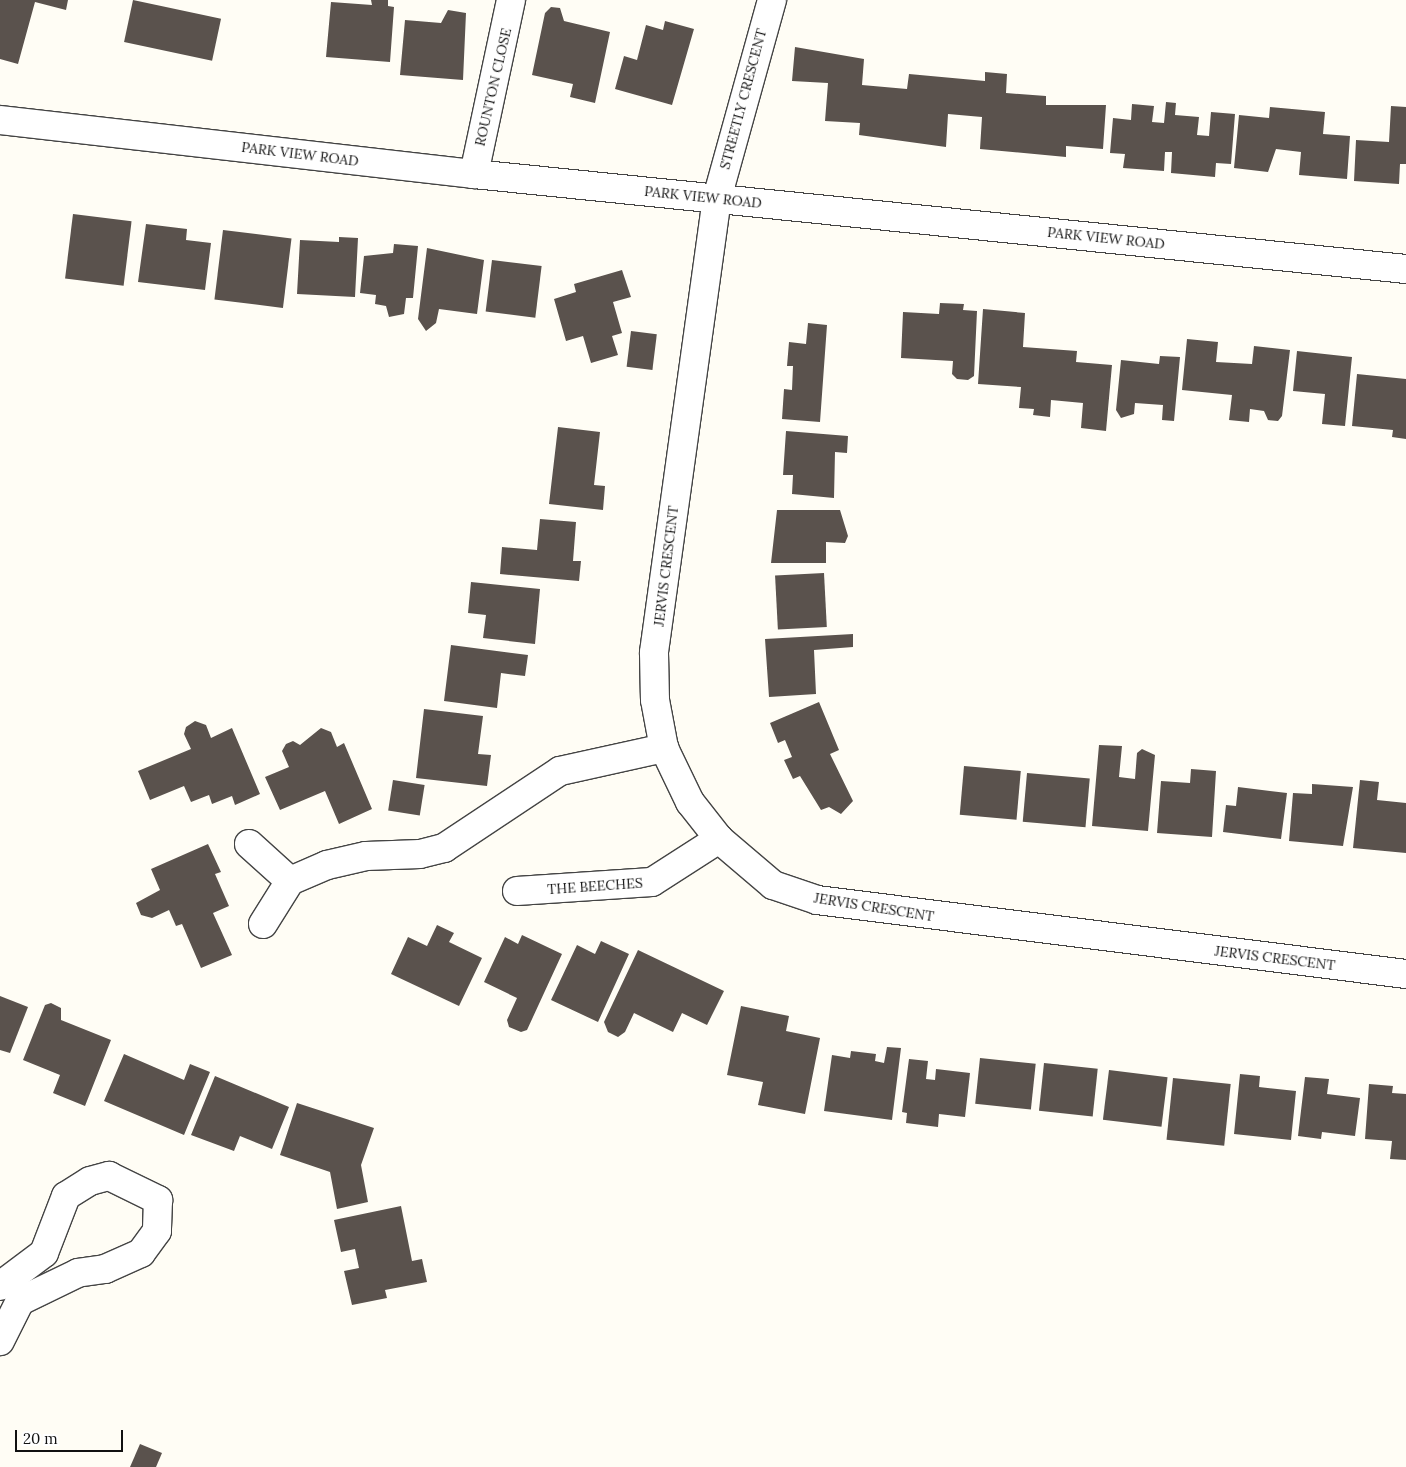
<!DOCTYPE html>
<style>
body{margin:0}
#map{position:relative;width:1406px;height:1467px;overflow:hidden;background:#fffdf5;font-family:Lora,serif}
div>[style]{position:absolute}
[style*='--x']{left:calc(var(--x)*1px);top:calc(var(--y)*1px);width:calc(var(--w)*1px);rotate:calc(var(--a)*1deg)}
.building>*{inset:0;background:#5a524d;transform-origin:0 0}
.roads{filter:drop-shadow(1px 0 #444) drop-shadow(-1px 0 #444) drop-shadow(0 1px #444) drop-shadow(0 -1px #444)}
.minor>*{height:28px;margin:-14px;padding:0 14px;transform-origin:14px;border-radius:14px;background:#fff}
span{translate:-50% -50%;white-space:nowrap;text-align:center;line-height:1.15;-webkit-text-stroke:5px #fff;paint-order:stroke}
.street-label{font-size:14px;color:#111}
.scale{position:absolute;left:15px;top:1430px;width:108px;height:22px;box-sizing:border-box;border:2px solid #111;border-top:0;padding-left:6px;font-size:15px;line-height:18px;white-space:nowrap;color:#111;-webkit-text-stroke:4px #fff;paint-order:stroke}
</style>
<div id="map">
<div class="building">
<i style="clip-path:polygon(0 0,68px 0,66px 10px,35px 2px,18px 64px,0 59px)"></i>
<i style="left:133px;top:0;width:90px;height:43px;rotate:12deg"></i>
<i style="clip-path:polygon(371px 0,388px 0,388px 6px,394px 7px,390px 62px,326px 57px,331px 2px,372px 5px)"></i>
<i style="clip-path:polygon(551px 7px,560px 8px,564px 21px,610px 32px,595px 103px,570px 97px,573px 84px,532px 75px,545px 13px)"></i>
<i style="clip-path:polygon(448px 10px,466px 13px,463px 80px,400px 75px,405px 20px,441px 23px)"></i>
<i style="clip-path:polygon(665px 21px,694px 29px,672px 105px,615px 89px,624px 56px,637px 60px,646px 25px,663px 30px)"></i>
<i style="clip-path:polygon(795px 47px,864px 59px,862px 85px,907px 89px,909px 74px,985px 81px,985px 72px,1007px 74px,1006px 93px,1046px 96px,1046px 105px,1106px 105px,1103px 149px,1066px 146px,1066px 157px,980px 149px,982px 117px,948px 114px,946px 147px,859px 135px,860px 123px,825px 121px,828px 83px,792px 81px)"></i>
<i style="clip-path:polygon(1166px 102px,1176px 103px,1175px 115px,1199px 117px,1197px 135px,1209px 136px,1211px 112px,1235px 114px,1231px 164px,1216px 163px,1215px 177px,1171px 173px,1172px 152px,1165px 152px,1164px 171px,1123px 168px,1125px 154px,1110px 153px,1113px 118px,1131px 120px,1132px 104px,1154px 106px,1152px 122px,1164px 123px)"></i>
<i style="clip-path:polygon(1391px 106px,1406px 107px,1406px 164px,1400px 164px,1399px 184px,1354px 181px,1356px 140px,1389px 142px)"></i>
<i style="clip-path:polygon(1270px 107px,1325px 112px,1323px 134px,1350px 136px,1347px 179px,1299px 175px,1301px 152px,1276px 149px,1268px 172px,1234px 168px,1239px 115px,1269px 118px)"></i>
<i style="left:73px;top:214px;width:59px;height:65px;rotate:7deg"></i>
<i style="clip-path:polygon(146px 224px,187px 229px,186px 240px,211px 243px,205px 290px,138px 282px)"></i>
<i style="left:223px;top:230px;width:69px;height:70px;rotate:7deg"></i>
<i style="clip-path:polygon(339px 237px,358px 238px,355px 297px,297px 294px,300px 240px,339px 242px)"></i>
<i style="clip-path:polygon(394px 244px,418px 246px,413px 298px,406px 298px,404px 314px,389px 317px,386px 306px,375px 304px,376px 295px,360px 293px,364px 256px,393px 253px)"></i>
<i style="clip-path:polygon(427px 248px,484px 260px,477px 314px,439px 309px,436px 323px,426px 331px,418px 319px)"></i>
<i style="left:492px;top:260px;width:50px;height:52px;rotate:7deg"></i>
<i style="clip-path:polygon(622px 270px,631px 297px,613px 302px,622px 333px,612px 336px,618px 355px,591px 363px,583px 336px,566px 341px,554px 299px,576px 292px,574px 284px)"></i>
<i style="clip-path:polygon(940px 303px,964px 304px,963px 310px,977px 311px,974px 376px,968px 380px,957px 379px,952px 374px,953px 361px,901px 358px,903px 312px,939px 314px)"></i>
<i style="clip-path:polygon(983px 309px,1025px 313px,1023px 347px,1077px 351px,1076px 362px,1112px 365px,1106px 431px,1081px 428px,1083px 403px,1051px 400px,1050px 417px,1033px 415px,1034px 409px,1019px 408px,1021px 387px,978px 384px)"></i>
<i style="clip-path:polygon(808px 323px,827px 325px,820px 422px,782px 419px,784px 389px,792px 390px,793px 366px,787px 366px,789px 342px,806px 344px)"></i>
<i style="left:631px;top:331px;width:26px;height:36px;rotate:7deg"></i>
<i style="clip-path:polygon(1187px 339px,1218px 342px,1216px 362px,1252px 364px,1254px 346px,1290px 350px,1282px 416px,1278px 421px,1268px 420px,1264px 411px,1250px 409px,1249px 422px,1229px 420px,1232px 395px,1182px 390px)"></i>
<i style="clip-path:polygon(1297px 351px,1352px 357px,1345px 426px,1322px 424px,1325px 394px,1293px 391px)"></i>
<i style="clip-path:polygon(1160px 356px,1180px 357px,1174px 421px,1162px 420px,1163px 405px,1135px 403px,1134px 414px,1121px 418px,1116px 410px,1121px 360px,1159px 364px)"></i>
<i style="clip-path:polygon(1357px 374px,1406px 379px,1406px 439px,1392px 437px,1393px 430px,1352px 426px)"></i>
<i style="clip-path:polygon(558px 427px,600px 432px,594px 485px,605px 486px,603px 510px,549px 504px)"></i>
<i style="clip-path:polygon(786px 431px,848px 436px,847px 453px,835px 452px,834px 498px,792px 494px,793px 475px,783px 475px)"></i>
<i style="clip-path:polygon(777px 510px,840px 510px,848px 536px,845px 543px,826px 542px,826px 563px,771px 563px)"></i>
<i style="clip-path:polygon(540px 519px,576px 522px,573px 561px,581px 561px,579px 581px,500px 574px,502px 547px,537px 550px)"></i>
<i style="left:824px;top:573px;width:54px;height:49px;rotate:87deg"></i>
<i style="clip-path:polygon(471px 582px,540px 589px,535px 644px,483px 638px,486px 615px,468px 613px)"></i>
<i style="clip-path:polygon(853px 634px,853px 647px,814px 650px,816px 694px,769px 697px,765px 639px)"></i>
<i style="clip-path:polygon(451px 645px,528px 655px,525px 676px,501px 673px,497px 708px,444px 701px)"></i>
<i style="clip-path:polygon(819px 702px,839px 750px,830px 754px,853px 801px,841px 814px,829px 807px,821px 810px,800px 776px,793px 779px,784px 760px,792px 757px,785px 740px,778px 743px,770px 723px)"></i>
<i style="clip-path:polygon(424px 709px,483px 716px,478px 754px,491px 755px,487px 786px,416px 778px)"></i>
<i style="clip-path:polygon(195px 721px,206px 725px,211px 738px,232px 728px,260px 794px,235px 805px,232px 796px,212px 804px,209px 795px,191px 802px,184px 786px,150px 800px,138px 771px,191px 749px,184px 734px,186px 727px)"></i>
<i style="clip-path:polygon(321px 728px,331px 732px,337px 747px,344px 743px,372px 809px,339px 824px,325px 791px,280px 810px,265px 777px,289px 767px,282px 751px,286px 744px,293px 741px,300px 745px)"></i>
<i style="clip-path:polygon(1099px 745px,1122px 746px,1119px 777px,1135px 779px,1137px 753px,1142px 749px,1155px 755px,1148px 831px,1092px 826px)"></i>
<i style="left:964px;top:766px;width:57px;height:49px;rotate:5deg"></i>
<i style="clip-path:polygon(1191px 769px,1216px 771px,1212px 837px,1157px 833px,1161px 781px,1190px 783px)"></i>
<i style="left:1027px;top:773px;width:63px;height:49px;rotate:5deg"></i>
<i style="left:393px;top:780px;width:32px;height:31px;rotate:9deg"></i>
<i style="clip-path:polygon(1360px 780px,1379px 782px,1377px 800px,1406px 803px,1406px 853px,1353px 848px)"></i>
<i style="clip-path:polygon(1312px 784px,1353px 787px,1343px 846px,1289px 841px,1293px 793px,1312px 794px)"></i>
<i style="clip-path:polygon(1238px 787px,1287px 793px,1281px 839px,1223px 832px,1226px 805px,1236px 806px)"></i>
<i style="clip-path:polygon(208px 844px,221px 872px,215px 874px,229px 906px,213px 913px,232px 955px,201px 968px,182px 924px,176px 926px,169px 910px,152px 918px,141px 915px,136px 903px,160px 890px,151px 869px)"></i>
<i style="clip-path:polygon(437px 925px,454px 933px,449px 942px,482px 958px,459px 1006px,391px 974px,408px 937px,427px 946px)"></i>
<i style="clip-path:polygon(522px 935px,562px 954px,527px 1030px,521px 1032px,509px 1027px,507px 1020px,517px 998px,484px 982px,505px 937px,518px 944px)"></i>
<i style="clip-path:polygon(601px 941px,629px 954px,598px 1022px,551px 1000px,577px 945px,595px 954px)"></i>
<i style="clip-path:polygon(638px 950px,724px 991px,707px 1025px,682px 1013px,673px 1032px,634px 1013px,625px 1032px,618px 1037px,608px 1032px,604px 1022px)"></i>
<i style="clip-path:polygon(0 996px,28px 1007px,10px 1053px,0 1050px)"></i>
<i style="clip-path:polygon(51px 1003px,61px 1008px,61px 1020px,111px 1040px,85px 1106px,53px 1093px,60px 1075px,23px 1060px,45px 1005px)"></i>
<i style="clip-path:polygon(741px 1006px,789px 1016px,786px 1031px,820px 1038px,805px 1114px,758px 1105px,763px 1082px,727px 1075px)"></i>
<i style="clip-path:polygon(887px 1047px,901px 1048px,892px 1120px,824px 1111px,832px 1055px,850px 1058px,851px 1051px,876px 1054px,875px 1061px,884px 1063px)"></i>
<i style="clip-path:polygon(124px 1054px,184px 1080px,190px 1064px,210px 1072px,184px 1135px,104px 1101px)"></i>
<i style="left:980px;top:1058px;width:56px;height:46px;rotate:6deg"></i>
<i style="clip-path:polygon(909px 1059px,928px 1061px,926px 1079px,935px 1080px,936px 1069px,970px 1073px,965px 1117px,939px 1114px,938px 1127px,906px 1123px,907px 1113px,902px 1112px)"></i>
<i style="left:1044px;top:1063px;width:54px;height:48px;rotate:6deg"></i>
<i style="left:1109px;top:1070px;width:59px;height:50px;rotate:7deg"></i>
<i style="clip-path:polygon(1240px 1074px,1260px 1076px,1259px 1087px,1296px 1091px,1291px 1140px,1234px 1134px)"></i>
<i style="clip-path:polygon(215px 1076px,289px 1107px,272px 1149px,240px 1136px,234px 1151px,191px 1135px)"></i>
<i style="clip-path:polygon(1305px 1077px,1329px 1079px,1327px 1094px,1360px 1098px,1355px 1136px,1322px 1132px,1321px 1139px,1298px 1136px)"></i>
<i style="left:1173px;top:1078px;width:58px;height:62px;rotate:6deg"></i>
<i style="clip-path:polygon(1369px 1084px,1393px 1086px,1392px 1093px,1406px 1094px,1406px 1160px,1390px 1159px,1392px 1141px,1365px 1139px)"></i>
<i style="clip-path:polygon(297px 1103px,374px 1128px,361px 1165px,368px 1202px,337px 1209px,330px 1172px,280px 1155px)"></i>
<i style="clip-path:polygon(401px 1206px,412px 1261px,422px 1259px,427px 1282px,385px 1290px,387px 1298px,352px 1305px,344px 1271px,359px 1268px,355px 1249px,341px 1252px,334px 1220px)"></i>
<i style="clip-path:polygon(140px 1444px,162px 1453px,156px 1467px,130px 1467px)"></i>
</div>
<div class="roads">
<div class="minor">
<i style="--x:772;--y:0;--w:205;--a:105.5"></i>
<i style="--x:717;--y:198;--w:459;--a:97.9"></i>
<i style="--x:654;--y:653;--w:47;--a:88.8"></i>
<i style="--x:655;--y:700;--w:49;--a:79.4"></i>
<i style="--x:664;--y:748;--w:60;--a:64.3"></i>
<i style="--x:690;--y:802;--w:47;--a:51.9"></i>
<i style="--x:719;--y:839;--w:71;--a:40.4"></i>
<i style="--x:773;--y:885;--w:46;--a:18.8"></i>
<i style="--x:817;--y:900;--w:594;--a:7.16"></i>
<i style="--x:0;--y:120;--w:477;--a:6.5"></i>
<i style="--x:474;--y:174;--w:937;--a:5.82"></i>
<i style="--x:474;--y:174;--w:178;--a:-78"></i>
<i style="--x:249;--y:844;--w:55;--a:42.1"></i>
<i style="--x:290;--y:881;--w:40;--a:-23.4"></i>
<i style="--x:327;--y:865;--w:40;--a:-13"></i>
<i style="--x:366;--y:856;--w:54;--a:-2.1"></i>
<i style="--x:420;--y:854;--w:25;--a:-14"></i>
<i style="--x:444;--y:848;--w:139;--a:-33.6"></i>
<i style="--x:560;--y:771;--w:107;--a:-12.5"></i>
<i style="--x:517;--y:891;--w:135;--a:-3.8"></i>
<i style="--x:652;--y:882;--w:80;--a:-32.7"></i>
<i style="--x:263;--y:924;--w:51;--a:-57.9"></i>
<i style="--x:0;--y:1286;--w:55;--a:-36.9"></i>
<i style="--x:44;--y:1253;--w:61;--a:-68.9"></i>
<i style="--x:66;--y:1196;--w:28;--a:-32"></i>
<i style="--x:90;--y:1181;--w:20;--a:-15"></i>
<i style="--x:109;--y:1176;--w:55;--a:26.1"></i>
<i style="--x:158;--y:1200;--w:31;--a:92"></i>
<i style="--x:157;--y:1231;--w:27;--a:126"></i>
<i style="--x:141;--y:1253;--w:39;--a:156"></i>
<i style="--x:105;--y:1269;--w:27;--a:172"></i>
<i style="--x:78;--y:1273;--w:64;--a:154.2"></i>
<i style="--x:20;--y:1301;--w:45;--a:116.6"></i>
</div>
</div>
<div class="street-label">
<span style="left:493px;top:87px;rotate:-77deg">ROUNTON CLOSE</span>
<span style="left:743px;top:99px;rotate:-75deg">STREETLY CRESCENT</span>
<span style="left:300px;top:154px;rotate:7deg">PARK VIEW ROAD</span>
<span style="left:703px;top:197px;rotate:6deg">PARK VIEW ROAD</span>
<span style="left:1106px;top:238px;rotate:6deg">PARK VIEW ROAD</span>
<span style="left:666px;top:566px;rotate:-83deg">JERVIS CRESCENT</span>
<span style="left:595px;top:886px;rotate:-4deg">THE BEECHES</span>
<span style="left:874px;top:907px;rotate:9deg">JERVIS CRESCENT</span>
<span style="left:1275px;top:958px;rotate:7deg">JERVIS CRESCENT</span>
</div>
<div class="scale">20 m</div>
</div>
